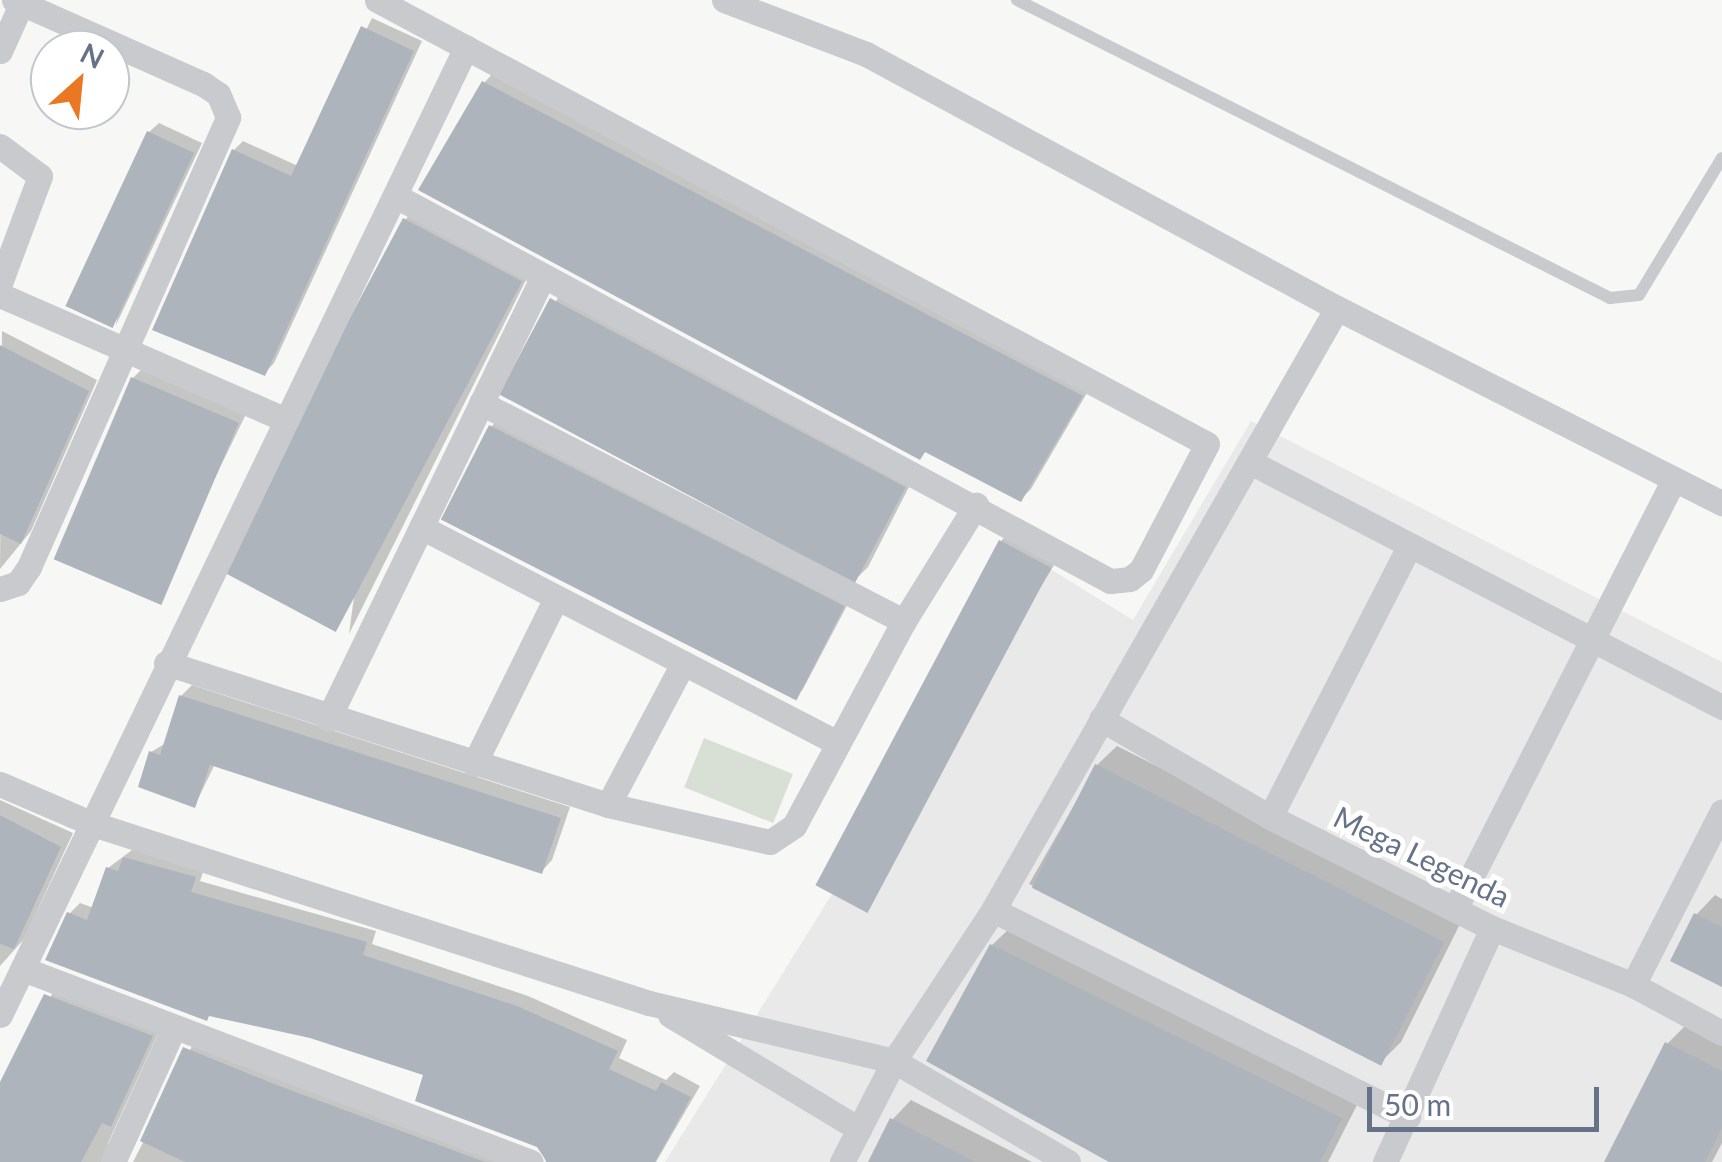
<!DOCTYPE html>
<style>
body{margin:0}
#map{position:relative;width:1722px;height:1162px;overflow:hidden;background:#f7f8f5;font-family:Lato,sans-serif}
div>[style]{position:absolute}
[style*='--x']{left:calc(var(--x)*1px);top:calc(var(--y)*1px);width:calc(var(--w)*1px);rotate:calc(var(--a)*1deg)}
.built>*{inset:0;background:#e8e9e8}
.green>*{inset:0;background:#d8e0d6;transform-origin:0 0}
.shadow>*{inset:0;background:#0003}
.building>*{inset:0;background:#aeb4bc;transform-origin:0 0}
.lane>*{height:12px;margin:-6px;padding:0 6px;transform-origin:6px;border-radius:6px;background:#c8cace}
.street>*{height:25px;margin:-12.5px;padding:0 12.5px;transform-origin:12.5px;border-radius:12.5px;background:#c8cace}
span{translate:-50% -50%;white-space:nowrap;text-align:center;line-height:1.15;-webkit-text-stroke:10px #fff;paint-order:stroke}
.street-label{font-size:30px;color:#667287}
.north{position:absolute;left:30px;top:30px;width:100px;height:100px;box-sizing:border-box;background:#fff;border:2px solid #c2c7cf;border-radius:50%;rotate:27deg;font-size:28px;font-weight:700;line-height:40px;text-align:center;color:#667287}
.north::after{content:'';display:block;margin:auto;width:35px;height:45px;background:#ea7823;clip-path:polygon(50% 0,100% 100%,50% 72%,0 100%)}
.scale{position:absolute;left:1367px;top:1087px;width:232px;height:45px;box-sizing:border-box;border:5px solid #667287;border-top:0;padding-left:12px;font-size:30px;line-height:35px;white-space:nowrap;color:#667287;-webkit-text-stroke:8px #fff;paint-order:stroke}
</style>
<div id="map">
<div class="built">
<i style="clip-path:polygon(1251px 421px,1722px 662px,1722px 1162px,665px 1162px,1039px 562px,1133px 620px)"></i>
</div>
<div class="green">
<i style="left:704px;top:738px;width:96px;height:53px;rotate:22deg"></i>
</div>
<div class="shadow">
<i style="clip-path:polygon(372px 18px,422px 41px,274px 363px,265px 373px,155px 329px,234px 150px,243px 141px,298px 166px)"></i>
<i style="clip-path:polygon(493px 73px,1091px 386px,1031px 489px,1021px 499px,927px 450px,920px 457px,484px 83px)"></i>
<i style="clip-path:polygon(159px 123px,202px 143px,116px 325px,149px 132px)"></i>
<i style="clip-path:polygon(414px 210px,530px 272px,349px 634px,405px 220px)"></i>
<i style="clip-path:polygon(562px 290px,913px 479px,868px 567px,859px 576px,506px 395px)"></i>
<i style="clip-path:polygon(2px 331px,97px 380px,31px 531px,0 569px)"></i>
<i style="clip-path:polygon(143px 368px,247px 412px,156px 599px,133px 378px)"></i>
<i style="clip-path:polygon(500px 417px,851px 598px,803px 689px,793px 699px,491px 427px)"></i>
<i style="clip-path:polygon(1010px 531px,1059px 557px,848px 903px,1001px 541px)"></i>
<i style="clip-path:polygon(192px 685px,570px 807px,552px 860px,542px 871px,215px 764px,195px 805px,151px 752px,166px 743px,181px 696px)"></i>
<i style="clip-path:polygon(1117px 746px,1462px 920px,1401px 1042px,1381px 1062px,1029px 884px,1097px 765px)"></i>
<i style="clip-path:polygon(0 800px,73px 833px,24px 939px,0 966px)"></i>
<i style="clip-path:polygon(136px 847px,205px 866px,200px 881px,376px 931px,372px 944px,528px 996px,627px 1040px,619px 1058px,666px 1080px,674px 1072px,700px 1086px,656px 1162px,546px 1162px,539px 1145px,426px 1073px,69px 914px,80px 903px,94px 908px,108px 868px)"></i>
<i style="clip-path:polygon(1715px 895px,1722px 899px,1722px 985px,1696px 915px)"></i>
<i style="clip-path:polygon(1012px 926px,1360px 1099px,1328px 1162px,1114px 1162px,930px 1060px,992px 945px)"></i>
<i style="clip-path:polygon(57px 985px,162px 1025px,108px 1143px,116px 1162px,0 1162px,0 1091px)"></i>
<i style="clip-path:polygon(1687px 1024px,1722px 1042px,1722px 1143px,1712px 1162px,1607px 1162px,1667px 1044px)"></i>
<i style="clip-path:polygon(196px 1038px,523px 1162px,133px 1162px)"></i>
<i style="clip-path:polygon(911px 1100px,1032px 1162px,870px 1162px,892px 1120px)"></i>
</div>
<div class="building">
<i style="clip-path:polygon(361px 26px,414px 51px,265px 376px,152px 330px,232px 149px,291px 176px)"></i>
<i style="clip-path:polygon(482px 81px,1083px 396px,1021px 502px,925px 452px,920px 460px,418px 190px)"></i>
<i style="left:147px;top:131px;width:52px;height:193px;rotate:25deg"></i>
<i style="left:403px;top:218px;width:135px;height:397px;rotate:28deg"></i>
<i style="left:550px;top:298px;width:403px;height:109px;rotate:28deg"></i>
<i style="clip-path:polygon(0 345px,89px 391px,21px 544px,0 534px)"></i>
<i style="left:131px;top:377px;width:117px;height:198px;rotate:23deg"></i>
<i style="left:489px;top:425px;width:399px;height:106px;rotate:27deg"></i>
<i style="left:999px;top:540px;width:59px;height:391px;rotate:28deg"></i>
<i style="clip-path:polygon(179px 695px,561px 818px,542px 874px,210px 765px,195px 808px,138px 787px,149px 751px,160px 755px)"></i>
<i style="left:1095px;top:764px;width:392px;height:139px;rotate:27deg"></i>
<i style="clip-path:polygon(0 815px,61px 847px,14px 949px,0 944px)"></i>
<i style="clip-path:polygon(123px 857px,196px 877px,191px 892px,367px 942px,363px 955px,517px 1006px,618px 1051px,609px 1069px,656px 1091px,661px 1082px,691px 1097px,655px 1162px,547px 1162px,537px 1147px,415px 1101px,423px 1075px,310px 1038px,209px 1016px,207px 1021px,45px 960px,67px 912px,87px 920px,106px 867px,118px 871px)"></i>
<i style="clip-path:polygon(1694px 913px,1722px 927px,1722px 987px,1670px 961px)"></i>
<i style="clip-path:polygon(990px 944px,1342px 1118px,1320px 1162px,1109px 1162px,926px 1061px)"></i>
<i style="clip-path:polygon(44px 994px,153px 1036px,111px 1127px,102px 1123px,81px 1162px,0 1162px,0 1082px)"></i>
<i style="clip-path:polygon(1665px 1042px,1722px 1071px,1722px 1128px,1705px 1162px,1604px 1162px)"></i>
<i style="clip-path:polygon(183px 1047px,274px 1084px,485px 1162px,185px 1162px,140px 1141px)"></i>
<i style="clip-path:polygon(890px 1118px,975px 1162px,868px 1162px)"></i>
</div>
<div class="lane">
<i style="--x:1017;--y:0;--w:664;--a:26.68"></i>
<i style="--x:1610;--y:298;--w:29;--a:-6"></i>
<i style="--x:1639;--y:295;--w:160;--a:-58.8"></i>
</div>
<div class="street">
<i style="--x:377;--y:0;--w:941;--a:28.14"></i>
<i style="--x:1207;--y:444;--w:142;--a:117.6"></i>
<i style="--x:1141;--y:570;--w:14;--a:141"></i>
<i style="--x:1130;--y:579;--w:20;--a:174"></i>
<i style="--x:1110;--y:581;--w:811;--a:-151.67"></i>
<i style="--x:724;--y:0;--w:152;--a:20.8"></i>
<i style="--x:866;--y:54;--w:535;--a:28.34"></i>
<i style="--x:1337;--y:308;--w:432;--a:26.9"></i>
<i style="--x:0;--y:51;--w:56;--a:-65.7"></i>
<i style="--x:0;--y:146;--w:50;--a:36.9"></i>
<i style="--x:40;--y:176;--w:114;--a:110.5"></i>
<i style="--x:0;--y:295;--w:312;--a:23.6"></i>
<i style="--x:481;--y:403;--w:476;--a:27.3"></i>
<i style="--x:1252;--y:463;--w:530;--a:27.44"></i>
<i style="--x:421;--y:527;--w:469;--a:27.4"></i>
<i style="--x:0;--y:589;--w:19;--a:-18"></i>
<i style="--x:18;--y:583;--w:19;--a:-55"></i>
<i style="--x:29;--y:567;--w:492;--a:-66.1"></i>
<i style="--x:228;--y:117;--w:25;--a:-113"></i>
<i style="--x:218;--y:94;--w:18;--a:-146"></i>
<i style="--x:203;--y:84;--w:207;--a:-156"></i>
<i style="--x:166;--y:663;--w:464;--a:17.8"></i>
<i style="--x:608;--y:805;--w:166;--a:12.9"></i>
<i style="--x:770;--y:842;--w:29;--a:-34"></i>
<i style="--x:794;--y:826;--w:233;--a:-61.8"></i>
<i style="--x:904;--y:621;--w:137;--a:-58.2"></i>
<i style="--x:328;--y:719;--w:492;--a:-64.1"></i>
<i style="--x:1101;--y:719;--w:195;--a:30.1"></i>
<i style="--x:1270;--y:817;--w:248;--a:26.6"></i>
<i style="--x:1492;--y:928;--w:152;--a:22"></i>
<i style="--x:1633;--y:985;--w:101;--a:28.3"></i>
<i style="--x:474;--y:764;--w:185;--a:-63.7"></i>
<i style="--x:0;--y:784;--w:101;--a:23.3"></i>
<i style="--x:93;--y:824;--w:584;--a:17.85"></i>
<i style="--x:649;--y:1003;--w:252;--a:13.3"></i>
<i style="--x:894;--y:1061;--w:201;--a:30.1"></i>
<i style="--x:608;--y:805;--w:158;--a:-62.1"></i>
<i style="--x:1270;--y:817;--w:302;--a:-62.8"></i>
<i style="--x:1456;--y:907;--w:480;--a:-63"></i>
<i style="--x:993;--y:910;--w:464;--a:26.5"></i>
<i style="--x:23;--y:969;--w:543;--a:20.8"></i>
<i style="--x:1633;--y:985;--w:195;--a:-62.9"></i>
<i style="--x:0;--y:1015;--w:1074;--a:-64.29"></i>
<i style="--x:670;--y:1015;--w:221;--a:31.1"></i>
<i style="--x:113;--y:1162;--w:145;--a:-65.6"></i>
<i style="--x:842;--y:1162;--w:114;--a:-62.8"></i>
<i style="--x:894;--y:1061;--w:181;--a:-56.7"></i>
<i style="--x:993;--y:910;--w:693;--a:-60.26"></i>
<i style="--x:1385;--y:1162;--w:257;--a:-65.4"></i>
</div>
<div class="street-label">
<span style="left:1422px;top:856px;rotate:26deg">Mega Legenda</span>
</div>
<div class="north">N</div>
<div class="scale">50 m</div>
</div>
